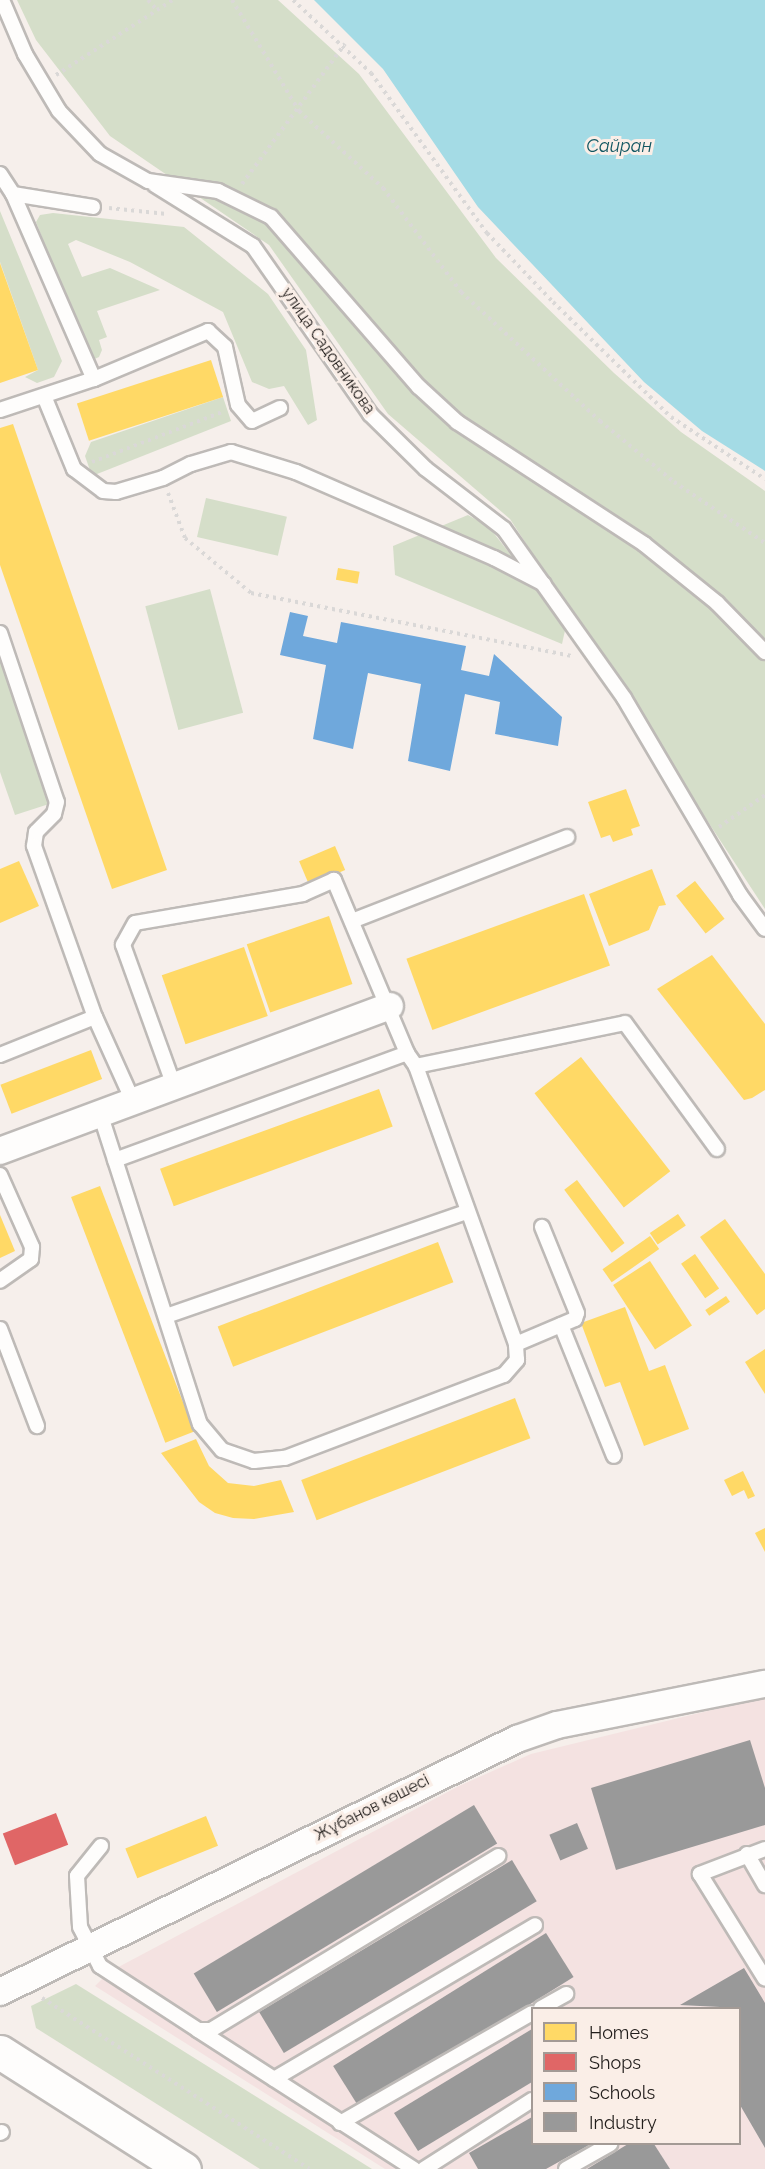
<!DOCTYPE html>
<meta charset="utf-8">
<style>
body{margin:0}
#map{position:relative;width:765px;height:2169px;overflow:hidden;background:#f6efeb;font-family:Raleway,sans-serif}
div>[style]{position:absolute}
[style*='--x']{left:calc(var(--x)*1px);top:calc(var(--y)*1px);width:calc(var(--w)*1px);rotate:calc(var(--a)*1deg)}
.industrial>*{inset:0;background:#f4e2e1}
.green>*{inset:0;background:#d5dec9;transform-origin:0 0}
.water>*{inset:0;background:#a4dbe5}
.homes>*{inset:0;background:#ffd966;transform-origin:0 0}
.shops>*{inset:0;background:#e06666;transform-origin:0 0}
.schools>*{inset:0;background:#6fa8dc}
.industry>*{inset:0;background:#999;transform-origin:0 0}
.path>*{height:4px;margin-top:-2px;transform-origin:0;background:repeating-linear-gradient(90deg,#dad8d7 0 3px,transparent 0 7.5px)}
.roads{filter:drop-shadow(2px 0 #bebab7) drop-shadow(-2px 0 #bebab7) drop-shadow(0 2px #bebab7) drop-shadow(0 -2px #bebab7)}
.lane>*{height:14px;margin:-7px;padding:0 7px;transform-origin:7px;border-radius:7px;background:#fefdfc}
.street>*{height:26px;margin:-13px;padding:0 13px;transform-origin:13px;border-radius:13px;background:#fefdfc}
.secondary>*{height:33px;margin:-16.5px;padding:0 16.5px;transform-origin:16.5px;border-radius:16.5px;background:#fefdfc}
span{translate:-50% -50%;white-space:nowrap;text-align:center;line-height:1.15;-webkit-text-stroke:6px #faeee7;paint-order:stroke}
.street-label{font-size:16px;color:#211d1b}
.water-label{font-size:18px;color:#0f5661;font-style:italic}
.legend{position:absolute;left:531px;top:2007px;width:210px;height:138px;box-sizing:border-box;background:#faeee7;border:2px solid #a39a95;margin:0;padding:8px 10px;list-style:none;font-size:18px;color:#211d1b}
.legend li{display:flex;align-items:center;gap:12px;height:30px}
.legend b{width:30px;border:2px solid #a39a95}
</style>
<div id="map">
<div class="industrial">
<i style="clip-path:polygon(evenodd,765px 1697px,765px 2169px,385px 2169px,95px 1986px,109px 1972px,459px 1786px,531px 1754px,765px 1697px,532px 2008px,740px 2008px,740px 2144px,532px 2144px,532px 2008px)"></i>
</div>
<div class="green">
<i style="clip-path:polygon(17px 0,278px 0,359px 74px,496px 258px,614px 373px,681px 432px,765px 491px,765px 909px,510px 519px,388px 414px,269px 245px,110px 136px,36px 40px)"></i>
<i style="clip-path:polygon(0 211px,62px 361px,54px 377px,37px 383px,25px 377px,38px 370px,0 262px)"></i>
<i style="clip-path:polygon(53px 213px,184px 227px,268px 294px,306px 350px,317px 420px,308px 425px,284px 386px,269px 389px,252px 382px,223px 312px,130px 262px,76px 240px,68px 244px,82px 277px,110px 268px,160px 290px,97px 311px,107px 337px,99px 340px,102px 350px,99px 357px,90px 361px,36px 222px,40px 215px)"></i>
<i style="clip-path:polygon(223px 397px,231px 421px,92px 476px,85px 456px,91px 442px)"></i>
<i style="left:206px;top:498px;width:83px;height:40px;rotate:13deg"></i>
<i style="clip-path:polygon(468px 515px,489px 527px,566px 626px,562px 644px,395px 575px,393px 546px)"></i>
<i style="left:210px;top:589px;width:128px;height:67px;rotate:75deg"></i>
<i style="clip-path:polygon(0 660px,49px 804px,15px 815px,0 772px)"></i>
<i style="clip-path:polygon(76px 1984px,372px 2169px,260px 2169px,36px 2028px,31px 2006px)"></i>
</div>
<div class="water">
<i style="clip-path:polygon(314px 0,765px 0,765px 471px,702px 431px,644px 382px,478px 207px,383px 69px)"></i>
</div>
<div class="homes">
<i style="clip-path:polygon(0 263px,38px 370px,0 383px)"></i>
<i style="left:211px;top:360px;width:39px;height:141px;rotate:72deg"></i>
<i style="clip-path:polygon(13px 424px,167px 870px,112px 889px,0 565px,0 428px)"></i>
<i style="left:338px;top:568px;width:22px;height:12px;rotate:10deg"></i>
<i style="clip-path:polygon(626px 789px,640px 826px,631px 829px,633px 835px,613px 842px,610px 835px,601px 838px,588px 802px)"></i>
<i style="left:335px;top:846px;width:26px;height:39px;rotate:67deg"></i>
<i style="clip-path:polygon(19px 861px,39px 906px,0 923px,0 869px)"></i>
<i style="clip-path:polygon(652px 869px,666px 905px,659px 906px,649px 930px,609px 946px,589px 894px)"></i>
<i style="left:695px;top:881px;width:48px;height:24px;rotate:52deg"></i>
<i style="left:584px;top:894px;width:76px;height:189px;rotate:70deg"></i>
<i style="left:329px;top:916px;width:72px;height:87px;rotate:71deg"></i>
<i style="left:244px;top:947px;width:73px;height:87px;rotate:71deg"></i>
<i style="clip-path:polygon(712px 955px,765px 1024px,765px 1090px,752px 1098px,744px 1100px,657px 989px)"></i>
<i style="left:91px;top:1050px;width:31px;height:97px;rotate:69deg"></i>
<i style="left:581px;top:1057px;width:145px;height:59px;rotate:52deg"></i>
<i style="left:379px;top:1089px;width:40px;height:233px;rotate:70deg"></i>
<i style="left:577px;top:1180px;width:79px;height:16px;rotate:53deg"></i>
<i style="left:100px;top:1186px;width:263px;height:31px;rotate:69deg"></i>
<i style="left:678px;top:1214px;width:14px;height:34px;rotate:56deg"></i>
<i style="clip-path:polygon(0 1215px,15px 1251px,0 1258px)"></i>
<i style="clip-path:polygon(725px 1219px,765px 1274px,765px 1309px,757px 1315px,700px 1237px)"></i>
<i style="left:650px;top:1236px;width:16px;height:58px;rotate:55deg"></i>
<i style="left:438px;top:1242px;width:43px;height:236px;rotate:69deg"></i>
<i style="left:695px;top:1254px;width:42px;height:17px;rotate:55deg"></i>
<i style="left:650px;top:1261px;width:77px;height:44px;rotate:57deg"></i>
<i style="left:726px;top:1296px;width:7px;height:25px;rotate:56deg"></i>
<i style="clip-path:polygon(625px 1307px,649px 1371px,665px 1365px,689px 1429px,644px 1446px,620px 1382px,605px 1387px,581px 1323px)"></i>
<i style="clip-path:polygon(765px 1349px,765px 1394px,745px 1362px)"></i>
<i style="left:515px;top:1398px;width:43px;height:229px;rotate:69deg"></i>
<i style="clip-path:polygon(196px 1439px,209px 1466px,228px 1483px,254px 1486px,281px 1480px,294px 1512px,254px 1519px,233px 1518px,215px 1513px,199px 1502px,161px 1453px)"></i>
<i style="clip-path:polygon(743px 1471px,755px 1496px,748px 1499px,744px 1490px,732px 1496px,724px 1480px)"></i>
<i style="clip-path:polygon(765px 1528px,765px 1552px,755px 1533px)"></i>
<i style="left:206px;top:1816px;width:32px;height:87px;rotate:68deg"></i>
</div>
<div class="shops">
<i style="left:56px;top:1813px;width:34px;height:57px;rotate:69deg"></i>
</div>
<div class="schools">
<i style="clip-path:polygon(290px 612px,308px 616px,303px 636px,337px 643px,341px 622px,466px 646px,461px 670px,489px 676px,494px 654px,562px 717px,558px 746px,495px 734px,500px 702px,465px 694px,450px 771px,408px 761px,421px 684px,368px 673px,353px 749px,313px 739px,326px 665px,280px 655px)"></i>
</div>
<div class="industry">
<i style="clip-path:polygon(750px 1740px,765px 1788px,765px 1825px,616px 1870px,591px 1788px)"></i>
<i style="left:474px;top:1805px;width:45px;height:327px;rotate:59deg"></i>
<i style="left:577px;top:1823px;width:28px;height:30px;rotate:67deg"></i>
<i style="left:512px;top:1860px;width:48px;height:295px;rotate:59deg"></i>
<i style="left:546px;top:1933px;width:52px;height:251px;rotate:58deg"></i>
<i style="clip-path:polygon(744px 1968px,765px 2003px,765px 2148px,740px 2105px,740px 2008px,680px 2005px)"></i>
<i style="clip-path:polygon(532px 2029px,532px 2082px,418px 2151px,394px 2113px)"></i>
<i style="clip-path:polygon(532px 2117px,532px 2144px,591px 2144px,546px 2169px,478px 2169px,469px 2153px)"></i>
<i style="clip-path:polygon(628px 2144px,654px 2144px,670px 2169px,587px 2169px)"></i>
</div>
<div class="path">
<i style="--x:148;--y:0;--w:13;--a:48"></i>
<i style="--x:232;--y:0;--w:130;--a:58.9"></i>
<i style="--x:299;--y:111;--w:114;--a:42.5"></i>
<i style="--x:383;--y:188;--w:130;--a:53.1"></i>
<i style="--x:461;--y:292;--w:190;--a:42.9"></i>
<i style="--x:600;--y:421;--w:96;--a:39.5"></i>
<i style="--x:674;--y:482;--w:110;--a:33.8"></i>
<i style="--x:293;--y:0;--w:107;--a:43.1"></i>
<i style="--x:371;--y:73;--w:198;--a:54.1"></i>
<i style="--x:487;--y:233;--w:95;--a:46.3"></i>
<i style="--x:553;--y:302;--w:165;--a:44.3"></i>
<i style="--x:671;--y:417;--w:113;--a:33.4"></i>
<i style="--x:56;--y:75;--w:139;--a:-32.7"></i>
<i style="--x:242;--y:184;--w:174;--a:-53.7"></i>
<i style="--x:109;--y:208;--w:58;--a:5.9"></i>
<i style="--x:92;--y:462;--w:142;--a:-21"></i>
<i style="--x:168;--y:493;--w:48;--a:69.3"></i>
<i style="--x:185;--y:538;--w:86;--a:39.8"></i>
<i style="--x:251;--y:593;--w:327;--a:11.1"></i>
<i style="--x:719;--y:827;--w:56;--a:-34.8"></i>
<i style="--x:42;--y:1998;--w:317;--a:32.6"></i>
</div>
<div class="roads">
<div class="lane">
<i style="--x:2;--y:0;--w:59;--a:66.9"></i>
<i style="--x:25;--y:54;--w:66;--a:59.2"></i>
<i style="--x:59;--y:111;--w:59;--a:46.4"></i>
<i style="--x:100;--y:154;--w:55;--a:29.4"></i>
<i style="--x:148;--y:181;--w:71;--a:8.1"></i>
<i style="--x:218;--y:191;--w:59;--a:26.1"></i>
<i style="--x:271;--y:217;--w:225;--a:49"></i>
<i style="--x:419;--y:387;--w:52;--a:42.6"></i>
<i style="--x:457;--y:422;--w:223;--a:33.1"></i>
<i style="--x:644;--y:544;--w:94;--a:38.9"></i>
<i style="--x:717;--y:603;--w:69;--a:45.6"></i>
<i style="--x:0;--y:174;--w:24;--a:57"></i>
<i style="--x:13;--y:194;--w:81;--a:9.2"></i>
<i style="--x:155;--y:185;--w:115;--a:31.9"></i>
<i style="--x:253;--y:246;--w:205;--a:55.1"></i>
<i style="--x:370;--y:414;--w:78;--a:44.5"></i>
<i style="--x:426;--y:469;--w:98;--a:37.6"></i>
<i style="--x:504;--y:529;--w:207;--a:54.6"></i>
<i style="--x:624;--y:698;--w:229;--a:59.5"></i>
<i style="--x:740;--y:895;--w:42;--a:53.7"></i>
<i style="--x:13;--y:194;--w:202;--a:66.4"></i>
<i style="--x:44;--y:396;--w:79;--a:67.7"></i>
<i style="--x:74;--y:469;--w:36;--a:37"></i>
<i style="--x:103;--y:491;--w:13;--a:4"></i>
<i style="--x:116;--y:492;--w:49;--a:-16.6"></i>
<i style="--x:163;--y:478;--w:31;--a:-27"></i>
<i style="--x:191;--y:464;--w:42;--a:-16.7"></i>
<i style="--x:231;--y:452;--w:68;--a:17.1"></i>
<i style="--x:296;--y:472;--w:216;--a:23.5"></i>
<i style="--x:494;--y:558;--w:56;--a:27.5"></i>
<i style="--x:0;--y:410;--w:99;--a:-18.3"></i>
<i style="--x:94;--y:379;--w:124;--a:-22.8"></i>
<i style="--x:208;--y:331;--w:23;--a:43"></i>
<i style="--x:225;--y:347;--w:59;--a:77.4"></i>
<i style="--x:238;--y:405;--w:21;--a:49"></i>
<i style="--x:252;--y:421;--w:31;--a:-25"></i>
<i style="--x:0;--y:633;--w:178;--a:71.4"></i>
<i style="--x:57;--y:802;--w:12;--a:104"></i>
<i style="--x:54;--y:814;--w:25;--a:135"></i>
<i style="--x:36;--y:832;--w:14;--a:98"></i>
<i style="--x:34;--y:846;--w:182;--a:70.4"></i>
<i style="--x:95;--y:1017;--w:92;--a:65.7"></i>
<i style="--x:352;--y:921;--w:231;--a:-21.3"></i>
<i style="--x:0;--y:1055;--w:102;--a:-21.8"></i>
<i style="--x:416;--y:1066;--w:213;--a:-11.6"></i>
<i style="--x:625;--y:1023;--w:156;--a:53.9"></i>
<i style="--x:100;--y:1113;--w:327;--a:72.2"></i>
<i style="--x:200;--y:1424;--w:34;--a:50"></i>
<i style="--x:222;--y:1450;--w:34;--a:19"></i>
<i style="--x:254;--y:1461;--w:31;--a:-6"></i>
<i style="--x:285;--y:1458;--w:234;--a:-20.8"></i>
<i style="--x:504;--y:1375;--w:20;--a:-49"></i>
<i style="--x:517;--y:1360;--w:16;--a:-94"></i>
<i style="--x:516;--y:1344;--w:295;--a:-109.8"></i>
<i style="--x:416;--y:1066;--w:16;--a:-125"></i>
<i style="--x:407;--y:1053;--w:188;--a:-112.9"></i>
<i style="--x:334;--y:880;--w:34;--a:156"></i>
<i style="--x:303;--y:894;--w:170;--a:170.2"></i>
<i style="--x:135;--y:923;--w:25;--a:119"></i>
<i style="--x:123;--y:945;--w:150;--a:70.1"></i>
<i style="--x:115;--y:1160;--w:311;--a:-20.1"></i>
<i style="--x:0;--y:1175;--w:79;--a:66"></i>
<i style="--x:32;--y:1247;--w:12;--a:95"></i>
<i style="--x:31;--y:1259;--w:38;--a:145"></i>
<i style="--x:166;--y:1316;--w:318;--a:-19.1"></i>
<i style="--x:561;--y:1325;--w:141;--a:68"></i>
<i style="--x:0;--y:1329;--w:104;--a:69.1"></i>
<i style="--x:516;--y:1344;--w:64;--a:-23"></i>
<i style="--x:575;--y:1319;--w:6;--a:-72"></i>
<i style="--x:577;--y:1313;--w:93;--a:-112.1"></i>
<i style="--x:101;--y:1846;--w:38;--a:129"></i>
<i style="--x:77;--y:1876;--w:51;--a:86.6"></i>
<i style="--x:80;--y:1927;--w:44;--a:62.9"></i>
<i style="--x:100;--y:1966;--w:117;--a:33.1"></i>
<i style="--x:198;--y:2030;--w:13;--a:0"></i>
<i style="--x:211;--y:2030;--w:336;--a:-31.2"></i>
<i style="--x:765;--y:1849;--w:70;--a:159"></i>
<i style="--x:700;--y:1874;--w:123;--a:58.2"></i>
<i style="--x:747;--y:1854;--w:36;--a:60"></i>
<i style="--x:541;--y:2008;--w:29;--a:-29"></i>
<i style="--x:198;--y:2030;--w:257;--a:32.8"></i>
<i style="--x:274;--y:2079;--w:303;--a:-30.5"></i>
<i style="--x:340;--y:2123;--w:221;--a:-29.8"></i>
<i style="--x:0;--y:2133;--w:2;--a:-27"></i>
<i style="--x:424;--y:2169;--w:128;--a:-32.6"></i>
<i style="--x:566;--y:2169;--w:51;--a:-29.6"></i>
</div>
<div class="street">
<i style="--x:0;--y:1151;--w:416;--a:-20.4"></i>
<i style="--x:0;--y:1992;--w:576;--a:-26.08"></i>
<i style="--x:517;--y:1739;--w:42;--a:-19.3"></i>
<i style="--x:557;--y:1725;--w:212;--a:-11.2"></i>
</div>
<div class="secondary">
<i style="--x:0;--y:2052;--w:218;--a:32.5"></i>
</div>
</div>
<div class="street-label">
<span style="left:328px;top:351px;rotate:55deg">улица Садовникова</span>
<span style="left:372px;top:1808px;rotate:-27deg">Жұбанов көшесі</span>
</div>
<div class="water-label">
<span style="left:619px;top:146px">Сайран</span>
</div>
<ul class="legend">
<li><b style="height:16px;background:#ffd966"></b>Homes</li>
<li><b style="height:16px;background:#e06666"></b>Shops</li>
<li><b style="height:16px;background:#6fa8dc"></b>Schools</li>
<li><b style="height:16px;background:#999"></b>Industry</li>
</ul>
</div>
